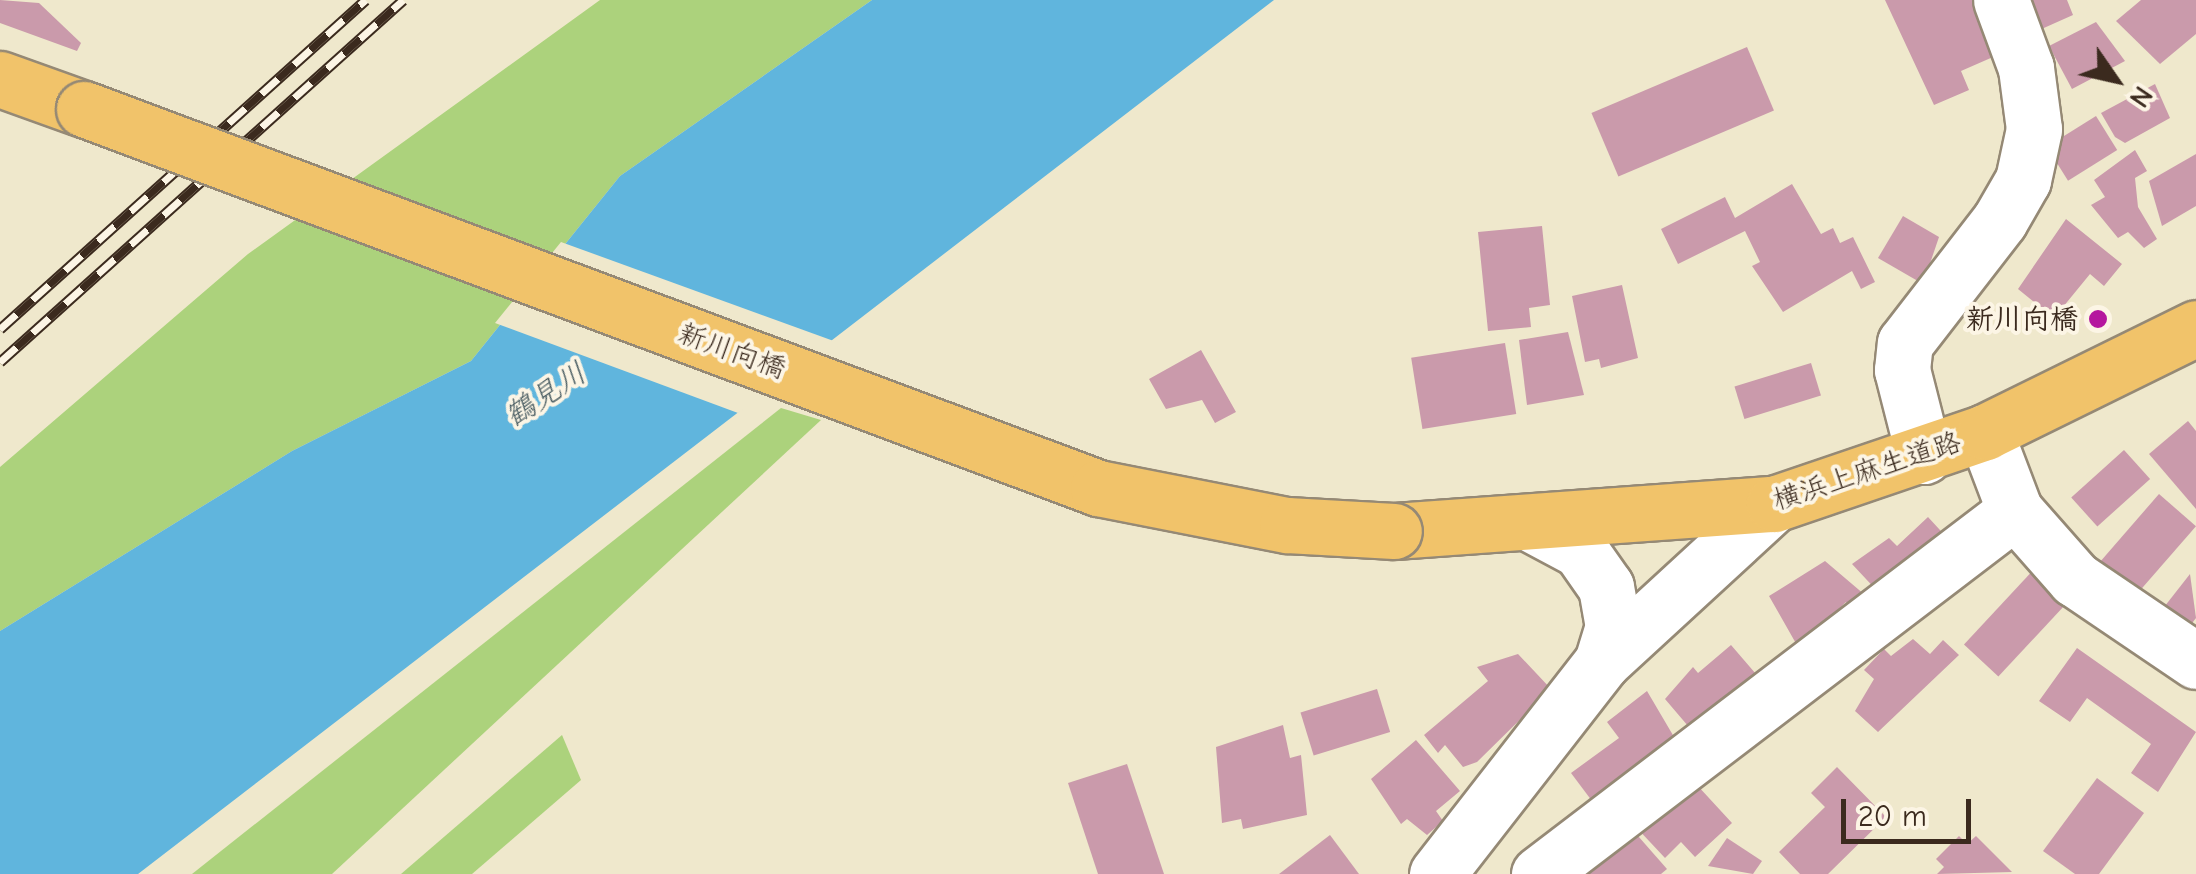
<!DOCTYPE html>
<meta charset="utf-8">
<style>
body{margin:0}
#map{position:relative;width:2196px;height:874px;overflow:hidden;background:#efe8cc;font-family:"Comic Neue","Klee One",sans-serif}
div>[style]{position:absolute}
[style*='--x']{left:calc(var(--x)*1px);top:calc(var(--y)*1px);width:calc(var(--w)*1px);rotate:calc(var(--a)*1deg)}
.green>*{inset:0;background:#acd27c}
.water>*{inset:0;background:#60b5dd}
.pier>*{inset:0;background:#efe8cc}
.building>*{inset:0;background:#ca9aab;transform-origin:0 0}
.roads{filter:drop-shadow(2px 0 #958975) drop-shadow(-2px 0 #958975) drop-shadow(0 2px #958975) drop-shadow(0 -2px #958975)}
.minor>*{height:55px;margin:-27.5px;padding:0 27.5px;transform-origin:27.5px;border-radius:27.5px;background:#fff}
.major>*{height:55px;margin:-27.5px;padding:0 27.5px;transform-origin:27.5px;border-radius:27.5px;background:#f1c36a}
.rail>*{height:11px;margin-top:-5.5px;transform-origin:0;background:repeating-linear-gradient(90deg,#fcf5e5 0 22px,#3b2a1e 0 44px);box-sizing:border-box;border-block:2px solid #3b2a1e}
.bridges{filter:drop-shadow(2px 0 #958975) drop-shadow(-2px 0 #958975) drop-shadow(0 2px #958975) drop-shadow(0 -2px #958975)}
.major-bridge>*{height:55px;margin:-27.5px;padding:0 27.5px;transform-origin:27.5px;border-radius:27.5px;background:#f1c36a}
.dots>*{width:28px;height:28px;translate:-50% -50%;box-sizing:border-box;border:5px solid #fcf5e5;border-radius:50%}
span{translate:-50% -50%;white-space:nowrap;text-align:center;line-height:1.15;-webkit-text-stroke:8px #fcf5e5;paint-order:stroke}
.poi-label{font-size:28px;color:#3b2a1e;font-weight:700}
.right{translate:-100% -50%;text-align:right}
.street-label{font-size:28px;color:#3b2a1e}
.water-label{font-size:30px;color:#485b61;font-style:italic}
.north{position:absolute;left:2066px;top:30px;width:100px;height:100px;-webkit-text-stroke:8px #fcf5e5;paint-order:stroke;rotate:124deg;font-size:28px;font-weight:700;line-height:40px;text-align:center;color:#3b2a1e}
.north::after{content:'';display:block;margin:auto;width:35px;height:45px;background:#3b2a1e;clip-path:polygon(50% 0,100% 100%,50% 72%,0 100%)}
.scale{position:absolute;left:1841px;top:799px;width:130px;height:45px;box-sizing:border-box;border:5px solid #3b2a1e;border-top:0;padding-left:12px;font-size:30px;line-height:35px;white-space:nowrap;color:#3b2a1e;-webkit-text-stroke:8px #fcf5e5;paint-order:stroke}
</style>
<div id="map">
<div class="green">
<i style="clip-path:polygon(600px 0,872px 0,620px 176px,471px 361px,292px 451px,0 631px,0 467px,248px 254px)"></i>
<i style="clip-path:polygon(781px 408px,821px 420px,332px 874px,192px 874px)"></i>
<i style="clip-path:polygon(562px 735px,581px 780px,472px 874px,401px 874px)"></i>
</div>
<div class="water">
<i style="clip-path:polygon(872px 0,1274px 0,138px 874px,0 874px,0 631px,292px 451px,471px 361px,620px 176px)"></i>
</div>
<div class="pier">
<i style="clip-path:polygon(561px 242px,842px 344px,738px 413px,495px 323px)"></i>
</div>
<div class="building">
<i style="clip-path:polygon(0 0,39px 3px,81px 43px,77px 51px,0 23px)"></i>
<i style="clip-path:polygon(1885px 0,1976px 0,1993px 57px,1961px 71px,1969px 90px,1934px 105px)"></i>
<i style="clip-path:polygon(2012px 0,2067px 0,2073px 15px,2028px 35px)"></i>
<i style="clip-path:polygon(2141px 0,2196px 0,2196px 34px,2160px 64px,2116px 21px)"></i>
<i style="clip-path:polygon(2096px 22px,2125px 61px,2072px 89px,2049px 46px)"></i>
<i style="left:1747px;top:47px;width:69px;height:169px;rotate:67deg"></i>
<i style="clip-path:polygon(2155px 84px,2170px 118px,2125px 143px,2115px 137px,2101px 113px)"></i>
<i style="left:2096px;top:116px;width:40px;height:58px;rotate:58deg"></i>
<i style="clip-path:polygon(2135px 150px,2147px 171px,2135px 178px,2138px 207px,2157px 239px,2144px 248px,2128px 232px,2118px 238px,2091px 205px,2105px 197px,2094px 180px)"></i>
<i style="clip-path:polygon(2196px 154px,2196px 206px,2162px 226px,2149px 181px)"></i>
<i style="clip-path:polygon(1792px 184px,1821px 234px,1833px 228px,1840px 243px,1853px 237px,1875px 282px,1861px 289px,1852px 271px,1783px 312px,1752px 266px,1760px 262px,1745px 231px,1678px 264px,1661px 229px,1725px 197px,1735px 218px)"></i>
<i style="clip-path:polygon(1903px 216px,1939px 237px,1923px 284px,1878px 258px)"></i>
<i style="clip-path:polygon(2066px 219px,2122px 264px,2104px 286px,2090px 274px,2054px 318px,2018px 289px)"></i>
<i style="clip-path:polygon(1542px 226px,1550px 305px,1529px 308px,1531px 327px,1488px 331px,1478px 232px)"></i>
<i style="clip-path:polygon(1622px 285px,1638px 358px,1601px 368px,1599px 359px,1585px 362px,1572px 296px)"></i>
<i style="clip-path:polygon(1568px 332px,1584px 395px,1527px 405px,1519px 340px)"></i>
<i style="left:1505px;top:343px;width:72px;height:95px;rotate:81deg"></i>
<i style="clip-path:polygon(1201px 350px,1236px 412px,1215px 423px,1202px 400px,1166px 409px,1149px 379px)"></i>
<i style="left:1811px;top:363px;width:34px;height:80px;rotate:73deg"></i>
<i style="clip-path:polygon(2188px 421px,2196px 431px,2196px 509px,2149px 454px)"></i>
<i style="left:2124px;top:450px;width:39px;height:71px;rotate:48deg"></i>
<i style="left:2159px;top:494px;width:49px;height:91px;rotate:41deg"></i>
<i style="clip-path:polygon(1928px 517px,1951px 542px,1880px 594px,1852px 564px,1889px 538px,1897px 546px)"></i>
<i style="clip-path:polygon(1825px 561px,1872px 601px,1855px 614px,1846px 602px,1798px 647px,1769px 596px)"></i>
<i style="left:2039px;top:564px;width:47px;height:110px;rotate:43deg"></i>
<i style="clip-path:polygon(2190px 574px,2196px 618px,2186px 631px,2161px 611px)"></i>
<i style="clip-path:polygon(1913px 639px,1930px 654px,1943px 640px,1959px 655px,1878px 732px,1855px 711px,1874px 679px,1864px 670px,1884px 649px,1891px 656px)"></i>
<i style="clip-path:polygon(1731px 645px,1768px 688px,1694px 733px,1665px 699px,1693px 667px,1698px 673px)"></i>
<i style="clip-path:polygon(2077px 648px,2196px 732px,2158px 792px,2131px 773px,2151px 744px,2087px 698px,2070px 722px,2039px 701px)"></i>
<i style="clip-path:polygon(1518px 654px,1551px 689px,1477px 762px,1463px 767px,1445px 745px,1438px 753px,1424px 735px,1488px 681px,1477px 667px)"></i>
<i style="left:1377px;top:689px;width:45px;height:80px;rotate:73deg"></i>
<i style="clip-path:polygon(1647px 691px,1677px 742px,1601px 813px,1571px 773px,1619px 738px,1607px 722px)"></i>
<i style="clip-path:polygon(1283px 725px,1290px 758px,1301px 755px,1307px 815px,1243px 829px,1241px 819px,1222px 823px,1216px 747px)"></i>
<i style="clip-path:polygon(1416px 740px,1460px 791px,1436px 811px,1443px 821px,1427px 835px,1407px 819px,1401px 824px,1371px 779px)"></i>
<i style="clip-path:polygon(1127px 764px,1164px 874px,1098px 874px,1068px 783px)"></i>
<i style="clip-path:polygon(1837px 767px,1886px 817px,1828px 874px,1800px 874px,1779px 852px,1825px 807px,1811px 793px)"></i>
<i style="clip-path:polygon(2097px 778px,2144px 813px,2099px 874px,2075px 874px,2043px 851px)"></i>
<i style="clip-path:polygon(1697px 785px,1732px 823px,1695px 857px,1681px 842px,1665px 858px,1635px 826px,1653px 809px,1662px 818px)"></i>
<i style="clip-path:polygon(1624px 820px,1667px 869px,1661px 874px,1561px 874px)"></i>
<i style="clip-path:polygon(1330px 835px,1359px 874px,1279px 874px)"></i>
<i style="clip-path:polygon(1959px 836px,1967px 844px,1976px 836px,2012px 872px,1937px 874px,1944px 867px,1936px 859px)"></i>
<i style="clip-path:polygon(1727px 838px,1762px 861px,1753px 874px,1708px 866px)"></i>
</div>
<div class="roads">
<div class="minor">
<i style="--x:1985;--y:432;--w:85;--a:69.2"></i>
<i style="--x:2015;--y:511;--w:91;--a:48.6"></i>
<i style="--x:2075;--y:579;--w:146;--a:34.1"></i>
<i style="--x:1924;--y:456;--w:89;--a:-104.3"></i>
<i style="--x:1902;--y:370;--w:27;--a:-84"></i>
<i style="--x:1905;--y:343;--w:155;--a:-52.3"></i>
<i style="--x:2000;--y:220;--w:46;--a:-60.1"></i>
<i style="--x:2023;--y:180;--w:52;--a:-77.8"></i>
<i style="--x:2034;--y:129;--w:62;--a:-97.5"></i>
<i style="--x:2026;--y:68;--w:72;--a:-110.2"></i>
<i style="--x:1535;--y:526;--w:51;--a:28.1"></i>
<i style="--x:1580;--y:550;--w:45;--a:54.9"></i>
<i style="--x:1606;--y:587;--w:40;--a:80"></i>
<i style="--x:1613;--y:626;--w:38;--a:107"></i>
<i style="--x:1437;--y:874;--w:269;--a:-52.1"></i>
<i style="--x:1602;--y:662;--w:234;--a:-42.6"></i>
<i style="--x:1539;--y:874;--w:599;--a:-37.33"></i>
</div>
<div class="major">
<i style="--x:0;--y:79;--w:89;--a:19.7"></i>
<i style="--x:1394;--y:531;--w:381;--a:-4.1"></i>
<i style="--x:1774;--y:504;--w:223;--a:-18.8"></i>
<i style="--x:1985;--y:432;--w:235;--a:-26.2"></i>
</div>
</div>
<div class="rail">
<i style="--x:0;--y:329;--w:492;--a:-42"></i>
<i style="--x:0;--y:362;--w:542;--a:-41.93"></i>
</div>
<div class="bridges">
<div class="major-bridge">
<i style="--x:84;--y:109;--w:1083;--a:20.49"></i>
<i style="--x:1098;--y:488;--w:193;--a:11.1"></i>
<i style="--x:1287;--y:525;--w:107;--a:3.2"></i>
</div>
</div>
<div class="dots">
<i style="left:2098px;top:319px;background:#b5179e"></i>
</div>
<div class="poi-label">
<span class="right" style="left:2078px;top:319px">新川向橋</span>
</div>
<div class="street-label">
<span style="left:732px;top:351px;rotate:20deg">新川向橋</span>
<span style="left:1867px;top:471px;rotate:-18deg">横浜上麻生道路</span>
</div>
<div class="water-label">
<span style="left:546px;top:395px;rotate:-33deg">鶴見川</span>
</div>
<div class="north">N</div>
<div class="scale">20 m</div>
</div>
